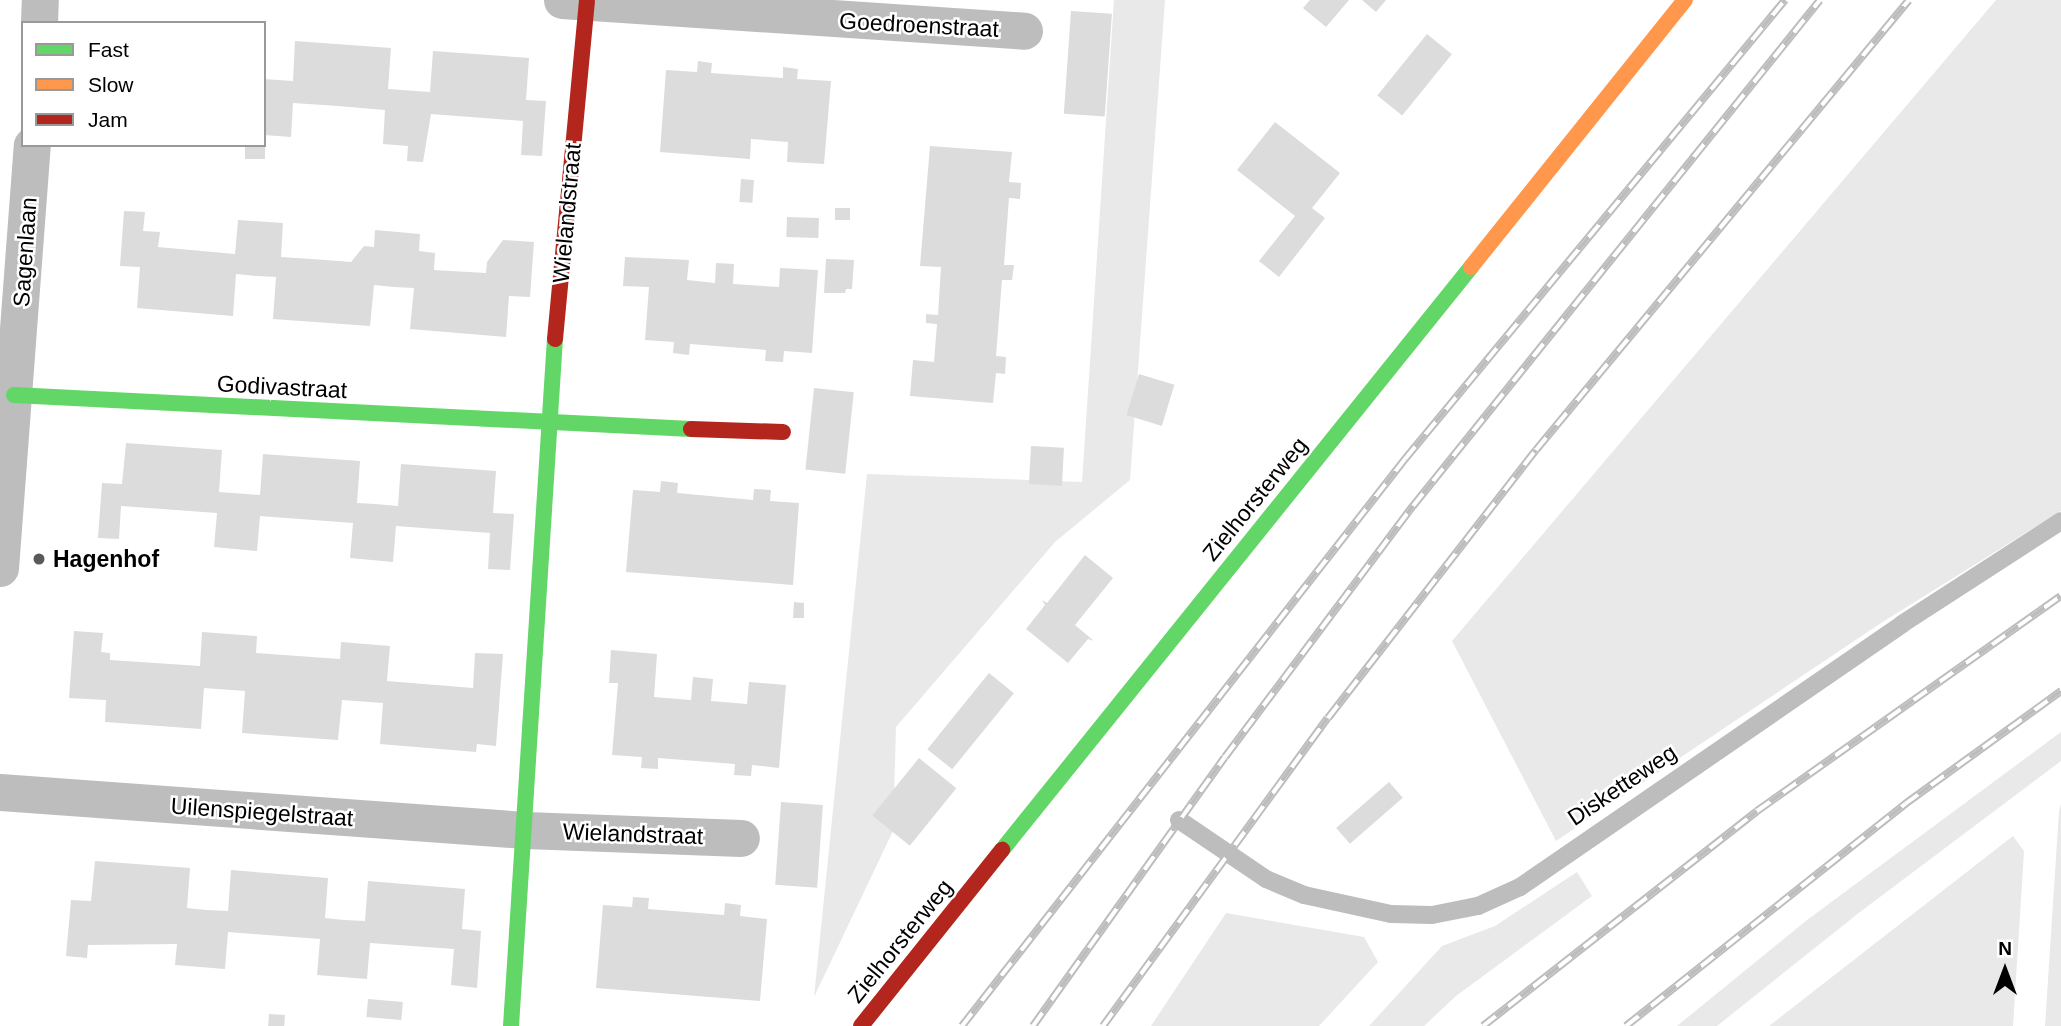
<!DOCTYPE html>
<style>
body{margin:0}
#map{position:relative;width:2061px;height:1026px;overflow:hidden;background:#fff;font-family:Arial,sans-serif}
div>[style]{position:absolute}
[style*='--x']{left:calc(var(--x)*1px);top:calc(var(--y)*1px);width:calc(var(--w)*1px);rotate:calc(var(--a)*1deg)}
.green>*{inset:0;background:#e9e9e9}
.building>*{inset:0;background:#dcdcdc;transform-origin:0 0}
.lane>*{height:18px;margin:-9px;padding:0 9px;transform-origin:9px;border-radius:9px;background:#bdbdbd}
.street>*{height:37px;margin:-18.5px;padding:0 18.5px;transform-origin:18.5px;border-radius:18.5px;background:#bdbdbd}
.fast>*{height:16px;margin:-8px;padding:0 8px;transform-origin:8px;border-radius:8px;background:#63d668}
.slow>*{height:16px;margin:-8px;padding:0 8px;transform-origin:8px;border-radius:8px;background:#ff974d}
.jam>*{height:16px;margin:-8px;padding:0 8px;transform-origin:8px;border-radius:8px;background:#b3261e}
.rail>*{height:8px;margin-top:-4px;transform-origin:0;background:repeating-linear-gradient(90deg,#fff 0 16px,#bdbdbd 0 32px);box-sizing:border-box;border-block:2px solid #bdbdbd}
.dots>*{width:19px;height:19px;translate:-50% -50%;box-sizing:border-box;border:4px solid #fff;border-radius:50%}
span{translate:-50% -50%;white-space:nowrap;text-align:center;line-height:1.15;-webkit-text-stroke:5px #fff;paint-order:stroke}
.street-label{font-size:23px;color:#000}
.poi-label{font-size:23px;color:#000;font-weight:700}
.left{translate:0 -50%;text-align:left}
.legend{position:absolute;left:21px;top:21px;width:245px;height:126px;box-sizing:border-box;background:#fff;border:2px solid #999;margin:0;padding:9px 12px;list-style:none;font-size:21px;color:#000}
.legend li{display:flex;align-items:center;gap:14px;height:35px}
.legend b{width:35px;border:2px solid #999}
.north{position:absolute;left:1970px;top:935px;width:70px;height:70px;-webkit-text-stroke:5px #fff;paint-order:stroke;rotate:0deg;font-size:19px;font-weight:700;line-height:28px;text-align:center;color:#000}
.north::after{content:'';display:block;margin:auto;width:24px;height:32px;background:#000;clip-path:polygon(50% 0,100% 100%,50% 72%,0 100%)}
</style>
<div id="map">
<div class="green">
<i style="clip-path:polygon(1114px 0,1165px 0,1130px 480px,1055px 542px,896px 727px,893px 831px,814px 997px,867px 474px,1082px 482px)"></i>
<i style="clip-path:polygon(1996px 0,2061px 0,2061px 511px,1881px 623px,1556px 841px,1452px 641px)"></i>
<i style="clip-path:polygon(2061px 732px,2061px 761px,1860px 912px,1717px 1026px,1677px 1026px,1807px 920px)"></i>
<i style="clip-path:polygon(2061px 804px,2061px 1026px,2045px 1026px,2059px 811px)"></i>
<i style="clip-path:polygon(2013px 836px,2024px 851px,2013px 1026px,1769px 1026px)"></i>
<i style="clip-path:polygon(1577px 872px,1592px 896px,1456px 996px,1424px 1026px,1369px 1026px,1442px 946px,1495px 926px)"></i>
<i style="clip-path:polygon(1226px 913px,1364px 937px,1378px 962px,1319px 1026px,1151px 1026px)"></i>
</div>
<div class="building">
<i style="clip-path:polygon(1310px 0,1349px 0,1326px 27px,1303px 8px)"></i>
<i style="clip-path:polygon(1362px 0,1386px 0,1376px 12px)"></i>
<i style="left:1071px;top:11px;width:41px;height:103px;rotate:4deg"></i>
<i style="left:1427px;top:34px;width:32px;height:79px;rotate:39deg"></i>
<i style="clip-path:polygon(295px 41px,391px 48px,388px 89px,430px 92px,433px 51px,529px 58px,526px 100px,546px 101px,542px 156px,521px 155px,523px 121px,431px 114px,423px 162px,407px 161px,408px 146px,383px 144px,385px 110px,338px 106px,293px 103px,291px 137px,264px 135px,264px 79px,293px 81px)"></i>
<i style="clip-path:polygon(698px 61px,712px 63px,711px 73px,783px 78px,783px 67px,798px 69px,797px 79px,831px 81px,824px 164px,787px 162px,788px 142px,751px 139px,750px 159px,660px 152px,666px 70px,697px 72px)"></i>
<i style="clip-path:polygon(1275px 122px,1340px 173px,1312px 208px,1325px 218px,1279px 277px,1259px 261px,1295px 216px,1237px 170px)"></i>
<i style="left:245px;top:145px;width:20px;height:14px"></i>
<i style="clip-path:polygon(930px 146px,1012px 152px,1009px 182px,1021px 183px,1020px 199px,1009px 198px,1004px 265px,1014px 265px,1012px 280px,1002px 280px,996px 356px,1006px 357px,1005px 374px,996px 373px,993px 403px,910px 396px,913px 360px,934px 362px,937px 324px,926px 323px,926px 314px,938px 315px,941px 267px,920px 266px)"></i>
<i style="left:741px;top:179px;width:13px;height:23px;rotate:4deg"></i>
<i style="left:835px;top:208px;width:15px;height:12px"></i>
<i style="clip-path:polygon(124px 211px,145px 212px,143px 231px,160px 232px,158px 247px,235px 254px,238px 220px,283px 223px,281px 257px,326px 260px,351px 262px,364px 246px,374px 247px,375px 230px,420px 234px,419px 251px,435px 253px,434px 270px,486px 273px,487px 262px,503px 240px,534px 242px,530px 297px,509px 296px,506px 337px,410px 329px,414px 288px,394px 287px,374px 285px,370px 326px,273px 319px,276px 277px,257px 276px,236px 274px,233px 316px,137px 308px,140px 267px,120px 266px)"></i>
<i style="left:787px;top:217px;width:32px;height:20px;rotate:2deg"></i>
<i style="clip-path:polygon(625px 257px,689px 260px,687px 280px,715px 283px,716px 263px,734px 264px,733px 284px,779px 287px,780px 268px,818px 270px,812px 353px,784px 351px,783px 362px,765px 361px,766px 350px,690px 344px,689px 355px,673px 353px,674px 342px,645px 340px,649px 287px,623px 286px)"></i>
<i style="clip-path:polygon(826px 259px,854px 260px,852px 289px,846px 289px,845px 293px,824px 293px)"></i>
<i style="left:1139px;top:374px;width:37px;height:43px;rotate:17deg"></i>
<i style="left:814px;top:388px;width:40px;height:82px;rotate:6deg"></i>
<i style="clip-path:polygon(126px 443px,222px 450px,219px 492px,260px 495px,263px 454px,360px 461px,357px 503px,375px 504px,398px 506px,401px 464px,496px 471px,493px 513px,514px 514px,510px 570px,488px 569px,490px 533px,396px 526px,393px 562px,350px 558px,353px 523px,260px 516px,257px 551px,214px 547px,217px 513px,121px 506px,119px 539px,98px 538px,102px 483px,122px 484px)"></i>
<i style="left:1031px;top:446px;width:33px;height:38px;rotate:3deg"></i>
<i style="clip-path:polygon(661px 481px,678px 483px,677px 493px,753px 500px,754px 489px,771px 490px,770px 501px,799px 503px,793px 585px,626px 572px,633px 490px,660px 492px)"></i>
<i style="clip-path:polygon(1085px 555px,1113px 578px,1075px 625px,1094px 641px,1088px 639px,1068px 663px,1026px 629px,1045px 605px,1042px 600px,1047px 603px)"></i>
<i style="clip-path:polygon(794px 602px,804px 603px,804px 618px,793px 618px)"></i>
<i style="clip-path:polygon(74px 631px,103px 633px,101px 652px,110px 653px,110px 660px,200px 666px,202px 632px,257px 636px,256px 653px,340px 659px,341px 642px,390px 646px,387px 681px,473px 688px,475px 653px,503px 654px,496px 746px,477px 744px,476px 752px,380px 744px,383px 703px,342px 700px,338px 740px,242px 733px,245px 691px,204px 688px,201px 729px,105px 722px,106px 700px,69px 698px)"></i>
<i style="clip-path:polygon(611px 650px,657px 654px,654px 697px,691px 700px,693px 677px,713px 679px,711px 701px,747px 704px,749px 682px,786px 685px,779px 768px,752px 765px,751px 776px,734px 775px,735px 764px,658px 758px,658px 769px,641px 768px,642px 757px,612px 755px,618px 683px,609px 683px)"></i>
<i style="left:989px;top:673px;width:32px;height:98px;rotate:39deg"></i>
<i style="left:919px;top:758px;width:48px;height:74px;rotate:39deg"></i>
<i style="left:1389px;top:782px;width:21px;height:70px;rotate:49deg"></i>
<i style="left:781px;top:802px;width:42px;height:83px;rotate:4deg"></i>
<i style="clip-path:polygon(95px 861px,190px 868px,187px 908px,207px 910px,228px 911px,231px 870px,328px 878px,325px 918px,344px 920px,365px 921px,368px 881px,465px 889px,462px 929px,481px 931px,477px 988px,451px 985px,454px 949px,370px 943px,367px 979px,317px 975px,320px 939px,228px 932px,225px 969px,175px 965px,177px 944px,88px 945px,87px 958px,66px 956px,71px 900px,91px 901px)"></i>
<i style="clip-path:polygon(633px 897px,649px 898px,648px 909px,724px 915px,725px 903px,741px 905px,740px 916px,767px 919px,760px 1001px,596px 988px,603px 905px,632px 907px)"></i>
<i style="left:368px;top:999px;width:35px;height:18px;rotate:5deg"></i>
<i style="left:269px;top:1014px;width:16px;height:12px;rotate:4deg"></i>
</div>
<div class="lane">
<i style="--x:1179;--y:820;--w:105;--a:34.1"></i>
<i style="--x:1266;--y:879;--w:41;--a:22.8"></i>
<i style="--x:1304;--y:895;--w:89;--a:12.3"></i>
<i style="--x:1391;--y:914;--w:41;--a:1.4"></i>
<i style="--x:1432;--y:915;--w:47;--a:-11.1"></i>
<i style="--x:1478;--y:906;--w:46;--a:-24.3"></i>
<i style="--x:1520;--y:887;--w:464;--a:-34.5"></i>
<i style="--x:1902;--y:624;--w:189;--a:-32.9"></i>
</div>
<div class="street">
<i style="--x:562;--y:0;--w:463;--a:3.8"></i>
<i style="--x:39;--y:23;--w:23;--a:-88"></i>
<i style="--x:0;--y:568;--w:424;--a:-85.7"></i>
<i style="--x:0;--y:792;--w:526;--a:4.14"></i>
<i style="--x:525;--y:830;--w:216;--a:2.1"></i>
</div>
<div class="fast">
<i style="--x:14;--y:395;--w:678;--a:2.88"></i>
<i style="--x:1002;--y:850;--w:748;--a:-51.18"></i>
<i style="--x:511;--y:1026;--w:688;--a:-86.34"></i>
</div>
<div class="slow">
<i style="--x:1471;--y:267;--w:342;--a:-51.3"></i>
</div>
<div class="jam">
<i style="--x:555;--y:339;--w:339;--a:-84.6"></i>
<i style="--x:691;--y:429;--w:92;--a:1.9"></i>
<i style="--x:861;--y:1026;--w:226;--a:-51.3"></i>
</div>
<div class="rail">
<i style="--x:962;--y:1026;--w:720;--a:-52"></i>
<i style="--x:1405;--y:459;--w:596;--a:-50.38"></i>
<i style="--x:1033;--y:1026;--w:330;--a:-54.5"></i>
<i style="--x:1225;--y:757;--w:314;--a:-53.2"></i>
<i style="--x:1413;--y:506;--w:649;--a:-51.19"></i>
<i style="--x:1103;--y:1026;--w:381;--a:-53.9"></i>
<i style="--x:1328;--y:718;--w:339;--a:-52.2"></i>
<i style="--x:1536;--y:450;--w:584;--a:-50.35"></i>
<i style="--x:1483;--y:1026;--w:348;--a:-38.1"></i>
<i style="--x:1757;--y:811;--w:372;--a:-35.3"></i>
<i style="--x:1626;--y:1026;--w:357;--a:-38.5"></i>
<i style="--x:1905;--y:804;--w:193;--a:-35.9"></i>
</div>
<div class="dots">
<i style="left:39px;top:559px;background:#595959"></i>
</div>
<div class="street-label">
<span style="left:919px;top:25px;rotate:3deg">Goedroenstraat</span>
<span style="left:567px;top:213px;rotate:-85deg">Wielandstraat</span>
<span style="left:25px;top:252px;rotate:-86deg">Sagenlaan</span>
<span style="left:282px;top:387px;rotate:3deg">Godivastraat</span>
<span style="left:1255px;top:499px;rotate:-51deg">Zielhorsterweg</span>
<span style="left:1622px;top:785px;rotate:-34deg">Disketteweg</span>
<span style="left:262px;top:812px;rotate:4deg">Uilenspiegelstraat</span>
<span style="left:633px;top:834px;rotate:2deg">Wielandstraat</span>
<span style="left:900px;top:941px;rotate:-51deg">Zielhorsterweg</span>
</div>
<div class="poi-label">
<span class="left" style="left:53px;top:559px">Hagenhof</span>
</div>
<ul class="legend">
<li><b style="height:9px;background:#63d668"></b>Fast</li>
<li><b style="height:9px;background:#ff974d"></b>Slow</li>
<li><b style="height:9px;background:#b3261e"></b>Jam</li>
</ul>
<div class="north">N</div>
</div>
